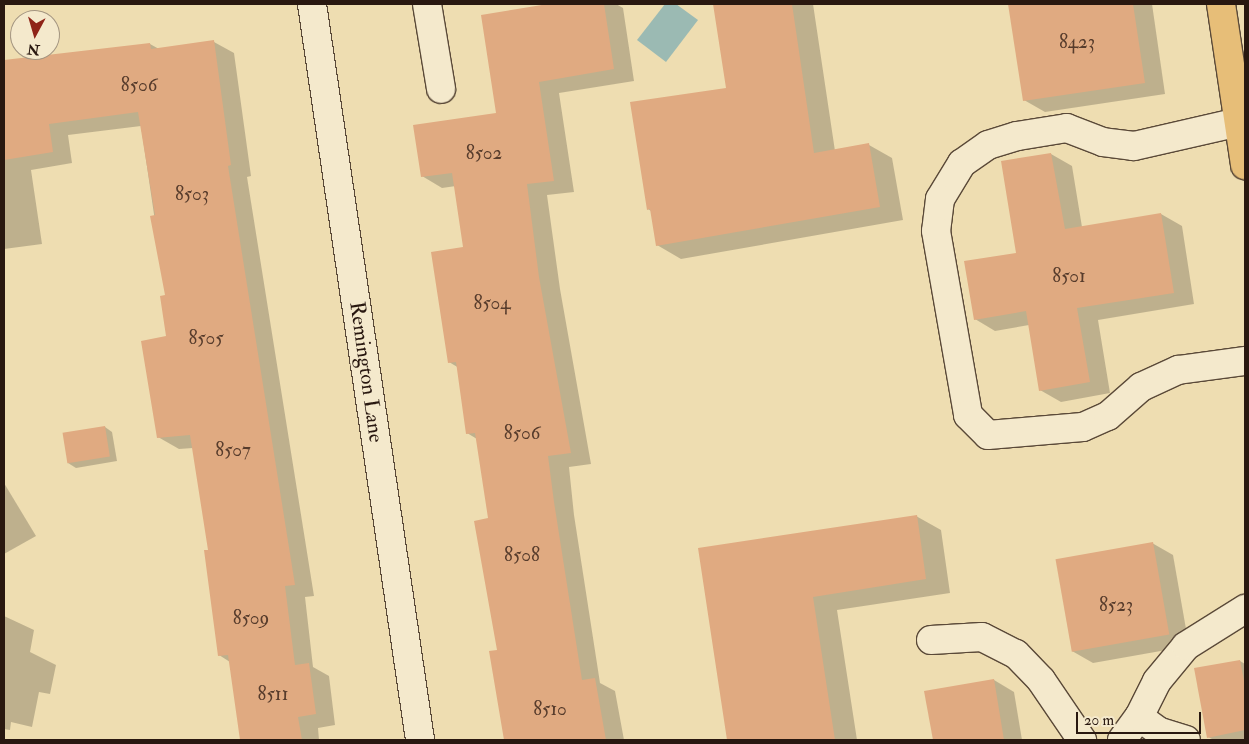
<!DOCTYPE html>
<style>
body{margin:0}
#map{position:relative;width:1249px;height:744px;overflow:hidden;background:#eeddb1;font-family:"IM FELL Double Pica",serif}
div>[style]{position:absolute}
[style*='--x']{left:calc(var(--x)*1px);top:calc(var(--y)*1px);width:calc(var(--w)*1px);rotate:calc(var(--a)*1deg)}
.water>*{inset:0;background:#9bbab3}
.shadow>*{inset:0;background:#0003}
.building>*{inset:0;background:#e0aa81;transform-origin:0 0}
.roads{filter:drop-shadow(1px 0 #5a4938) drop-shadow(-1px 0 #5a4938) drop-shadow(0 1px #5a4938) drop-shadow(0 -1px #5a4938)}
.minor>*{height:28px;margin:-14px;padding:0 14px;transform-origin:14px;border-radius:14px;background:#f4e9cc}
.major>*{height:28px;margin:-14px;padding:0 14px;transform-origin:14px;border-radius:14px;background:#e7be78}
span{translate:-50% -50%;white-space:nowrap;text-align:center;line-height:1.15;-webkit-text-stroke:4px #f4e9cc;paint-order:stroke}
.number-label{font-size:19px;color:#573c2c}
.number-label span{-webkit-text-stroke-width:0}
.street-label{font-size:21px;color:#291810}
.frame{position:absolute;inset:0;border:5px solid #291810;pointer-events:none}
.north{position:absolute;left:10px;top:10px;width:50px;height:50px;box-sizing:border-box;background:#f4e9cc;border:1px solid #a39581;border-radius:50%;rotate:186deg;font-size:14px;font-weight:700;line-height:20px;text-align:center;color:#291810}
.north::after{content:'';display:block;margin:auto;width:18px;height:22px;background:#8f2418;clip-path:polygon(50% 0,100% 100%,50% 72%,0 100%)}
.scale{position:absolute;left:1076px;top:712px;width:125px;height:22px;box-sizing:border-box;border:2px solid #291810;border-top:0;padding-left:6px;font-size:15px;line-height:18px;white-space:nowrap;color:#291810;-webkit-text-stroke:4px #f4e9cc;paint-order:stroke}
</style>
<div id="map">
<div class="water">
<i style="clip-path:polygon(665px 4px,676px 4px,698px 20px,666px 62px,637px 40px)"></i>
</div>
<div class="shadow">
<i style="clip-path:polygon(556px 4px,620px 4px,616px 4px,623px 8px,634px 81px,559px 93px,574px 192px,547px 195px,560px 289px,591px 464px,569px 467px,574px 515px,600px 683px,615px 691px,624px 740px,506px 740px,491px 652px,498px 651px,489px 519px,477px 439px,467px 433px,459px 368px,449px 362px,464px 248px,456px 186px,442px 188px,422px 176px,498px 114px,482px 16px)"></i>
<i style="clip-path:polygon(715px 4px,813px 4px,835px 151px,869px 145px,892px 158px,903px 220px,681px 259px,657px 245px,651px 211px,648px 209px,727px 89px)"></i>
<i style="clip-path:polygon(1010px 4px,1152px 4px,1165px 94px,1045px 112px,1024px 100px)"></i>
<i style="clip-path:polygon(214px 42px,234px 53px,251px 176px,247px 177px,314px 596px,305px 597px,313px 667px,329px 676px,335px 725px,318px 728px,319px 740px,241px 740px,230px 662px,219px 655px,210px 551px,193px 448px,179px 449px,158px 437px,168px 337px,166px 296px,141px 126px,68px 135px,72px 163px,31px 170px,42px 244px,4px 249px,4px 62px,150px 44px,159px 49px)"></i>
<i style="clip-path:polygon(1051px 154px,1072px 166px,1082px 227px,1161px 214px,1182px 226px,1194px 304px,1098px 320px,1110px 393px,1061px 402px,1040px 390px,1029px 325px,995px 331px,975px 319px,1018px 254px)"></i>
<i style="clip-path:polygon(105px 427px,112px 432px,117px 461px,76px 468px,68px 463px)"></i>
<i style="clip-path:polygon(4px 483px,36px 536px,4px 554px)"></i>
<i style="clip-path:polygon(916px 516px,941px 530px,950px 593px,837px 610px,857px 740px,728px 740px,699px 549px)"></i>
<i style="clip-path:polygon(1152px 543px,1173px 555px,1189px 646px,1093px 663px,1072px 651px)"></i>
<i style="clip-path:polygon(4px 616px,34px 630px,30px 652px,56px 665px,50px 694px,39px 692px,32px 727px,11px 722px,10px 730px,4px 729px)"></i>
<i style="clip-path:polygon(1240px 661px,1245px 664px,1245px 740px,1214px 740px,1208px 737px,1196px 669px)"></i>
<i style="clip-path:polygon(994px 680px,1014px 692px,1022px 740px,934px 740px,926px 692px)"></i>
</div>
<div class="building">
<i style="clip-path:polygon(548px 4px,604px 4px,614px 69px,539px 82px,554px 181px,527px 184px,539px 277px,571px 453px,548px 456px,554px 502px,582px 680px,595px 678px,606px 740px,504px 740px,489px 651px,497px 650px,474px 521px,488px 518px,475px 433px,466px 434px,456px 362px,448px 363px,431px 252px,463px 247px,452px 173px,421px 177px,413px 125px,496px 113px,481px 15px)"></i>
<i style="clip-path:polygon(713px 4px,792px 4px,814px 153px,869px 143px,880px 207px,656px 246px,650px 209px,647px 210px,630px 102px,726px 88px)"></i>
<i style="clip-path:polygon(1008px 4px,1133px 4px,1145px 83px,1023px 101px)"></i>
<i style="clip-path:polygon(214px 40px,231px 165px,228px 166px,295px 585px,285px 586px,295px 665px,309px 663px,316px 714px,298px 717px,302px 740px,240px 740px,228px 655px,218px 656px,204px 550px,208px 550px,190px 435px,157px 438px,141px 341px,166px 336px,160px 296px,165px 295px,150px 216px,155px 215px,138px 112px,49px 124px,53px 152px,4px 160px,4px 60px,150px 43px,151px 49px)"></i>
<i style="clip-path:polygon(1051px 153px,1065px 229px,1161px 213px,1174px 293px,1077px 308px,1090px 382px,1039px 391px,1026px 311px,974px 320px,964px 261px,1016px 253px,1001px 161px)"></i>
<i style="left:105px;top:426px;width:31px;height:43px;rotate:81deg"></i>
<i style="clip-path:polygon(917px 515px,926px 579px,813px 597px,835px 740px,727px 740px,698px 548px)"></i>
<i style="left:1153px;top:542px;width:94px;height:99px;rotate:80deg"></i>
<i style="clip-path:polygon(1240px 660px,1245px 686px,1245px 730px,1207px 738px,1194px 668px)"></i>
<i style="clip-path:polygon(994px 679px,1004px 740px,933px 740px,924px 691px)"></i>
</div>
<div class="roads">
<div class="minor">
<i style="--x:312;--y:4;--w:744;--a:81.65"></i>
<i style="--x:427;--y:4;--w:86;--a:80.6"></i>
<i style="--x:1239;--y:122;--w:108;--a:167.1"></i>
<i style="--x:1134;--y:146;--w:31;--a:-173"></i>
<i style="--x:1103;--y:142;--w:39;--a:-159"></i>
<i style="--x:1067;--y:128;--w:51;--a:170.9"></i>
<i style="--x:1017;--y:136;--w:30;--a:163"></i>
<i style="--x:988;--y:145;--w:32;--a:145"></i>
<i style="--x:962;--y:163;--w:42;--a:121.4"></i>
<i style="--x:940;--y:199;--w:32;--a:97"></i>
<i style="--x:936;--y:231;--w:187;--a:80.1"></i>
<i style="--x:968;--y:415;--w:28;--a:45"></i>
<i style="--x:988;--y:435;--w:95;--a:-4.8"></i>
<i style="--x:1083;--y:427;--w:27;--a:-24"></i>
<i style="--x:1108;--y:416;--w:44;--a:-41.3"></i>
<i style="--x:1141;--y:387;--w:41;--a:-24.7"></i>
<i style="--x:1178;--y:370;--w:68;--a:-7.7"></i>
<i style="--x:931;--y:640;--w:51;--a:-3.4"></i>
<i style="--x:982;--y:637;--w:38;--a:27"></i>
<i style="--x:1016;--y:654;--w:36;--a:46"></i>
<i style="--x:1041;--y:680;--w:73;--a:55.7"></i>
<i style="--x:1139;--y:717;--w:26;--a:36"></i>
<i style="--x:1160;--y:732;--w:27;--a:17"></i>
<i style="--x:1122;--y:740;--w:29;--a:-54"></i>
<i style="--x:1139;--y:717;--w:40;--a:-63.4"></i>
<i style="--x:1157;--y:681;--w:45;--a:-50.4"></i>
<i style="--x:1186;--y:646;--w:70;--a:-32.1"></i>
</div>
<div class="major">
<i style="--x:1221;--y:4;--w:163;--a:81.5"></i>
</div>
</div>
<div class="number-label">
<span style="left:1077px;top:43px">8423</span>
<span style="left:139px;top:86px">8506</span>
<span style="left:484px;top:154px">8502</span>
<span style="left:192px;top:195px">8503</span>
<span style="left:1069px;top:277px">8501</span>
<span style="left:492px;top:304px">8504</span>
<span style="left:206px;top:339px">8505</span>
<span style="left:522px;top:434px">8506</span>
<span style="left:233px;top:451px">8507</span>
<span style="left:522px;top:556px">8508</span>
<span style="left:1116px;top:606px">8523</span>
<span style="left:251px;top:619px">8509</span>
<span style="left:273px;top:695px">8511</span>
<span style="left:550px;top:710px">8510</span>
</div>
<div class="street-label">
<span style="left:366px;top:372px;rotate:82deg">Remington Lane</span>
</div>
<div class="frame"></div>
<div class="north">N</div>
<div class="scale">20 m</div>
</div>
